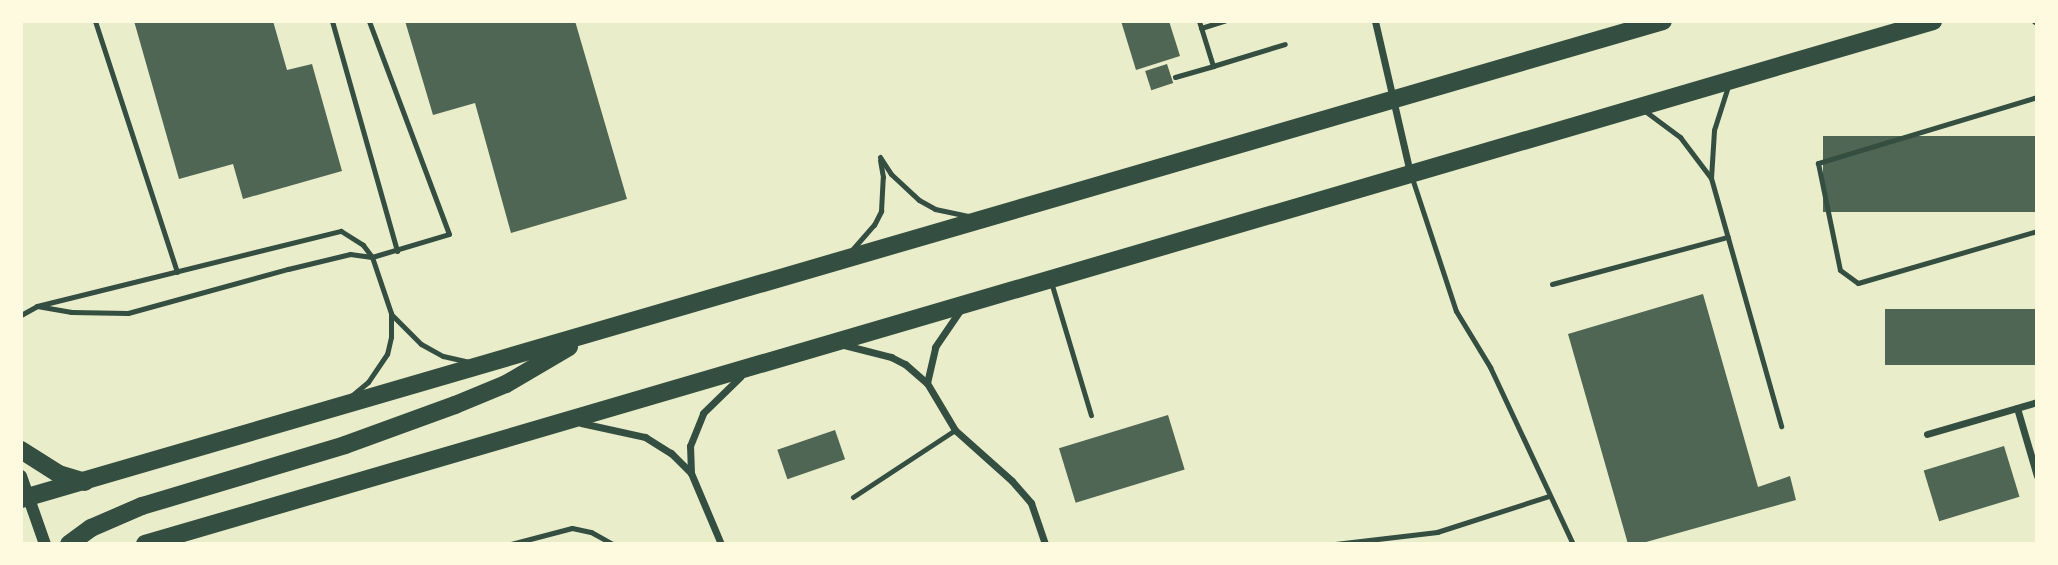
<!DOCTYPE html>
<style>
body{margin:0}
#map{position:relative;width:2058px;height:565px;overflow:hidden;background:#e9edc9;font-family:"Space Grotesk",sans-serif}
div>[style]{position:absolute}
[style*='--x']{left:calc(var(--x)*1px);top:calc(var(--y)*1px);width:calc(var(--w)*1px);rotate:calc(var(--a)*1deg)}
.building>*{inset:0;background:#4f6655;transform-origin:0 0}
.service>*{height:5px;margin:-2.5px;padding:0 2.5px;transform-origin:2.5px;border-radius:2.5px;background:#344e41}
.minor>*{height:7px;margin:-3.5px;padding:0 3.5px;transform-origin:3.5px;border-radius:3.5px;background:#344e41}
.tertiary>*{height:12px;margin:-6px;padding:0 6px;transform-origin:6px;border-radius:6px;background:#344e41}
.primary>*{height:18px;margin:-9px;padding:0 9px;transform-origin:9px;border-radius:9px;background:#344e41}
span{translate:-50% -50%;white-space:nowrap;text-align:center;line-height:1.15;-webkit-text-stroke:5px #fefae0;paint-order:stroke}
.frame{position:absolute;inset:0;border:23px solid #fefae0;pointer-events:none}
</style>
<div id="map">
<div class="building">
<i style="clip-path:polygon(134px 21px,273px 21px,287px 70px,312px 64px,342px 171px,243px 199px,233px 164px,179px 179px)"></i>
<i style="clip-path:polygon(405px 21px,575px 21px,627px 199px,511px 233px,475px 103px,433px 115px)"></i>
<i style="clip-path:polygon(1121px 21px,1169px 21px,1180px 56px,1136px 70px)"></i>
<i style="left:1167px;top:64px;width:20px;height:23px;rotate:72deg"></i>
<i style="left:2037px;top:136px;width:76px;height:214px;rotate:90deg"></i>
<i style="clip-path:polygon(1703px 294px,1758px 487px,1790px 476px,1796px 500px,1639px 544px,1628px 544px,1568px 334px)"></i>
<i style="left:2037px;top:309px;width:56px;height:152px;rotate:90deg"></i>
<i style="left:1168px;top:415px;width:57px;height:114px;rotate:73deg"></i>
<i style="left:835px;top:430px;width:31px;height:61px;rotate:71deg"></i>
<i style="left:2004px;top:446px;width:53px;height:84px;rotate:73deg"></i>
</div>
<div class="service">
<i style="--x:95;--y:21;--w:264;--a:71.9"></i>
<i style="--x:332;--y:21;--w:239;--a:74.2"></i>
<i style="--x:1201;--y:28;--w:24;--a:-17"></i>
<i style="--x:1213;--y:66;--w:75;--a:-17"></i>
<i style="--x:1175;--y:77;--w:40;--a:-16"></i>
<i style="--x:1213;--y:66;--w:47;--a:-107.3"></i>
<i style="--x:2037;--y:97;--w:229;--a:163.2"></i>
<i style="--x:1818;--y:163;--w:109;--a:78.4"></i>
<i style="--x:1840;--y:270;--w:22;--a:36"></i>
<i style="--x:1858;--y:283;--w:186;--a:-16.2"></i>
<i style="--x:1645;--y:111;--w:44;--a:36.6"></i>
<i style="--x:1680;--y:137;--w:51;--a:52.9"></i>
<i style="--x:1711;--y:178;--w:48;--a:-86.4"></i>
<i style="--x:1714;--y:130;--w:46;--a:-72.3"></i>
<i style="--x:880;--y:157;--w:20;--a:57"></i>
<i style="--x:891;--y:174;--w:38;--a:43"></i>
<i style="--x:919;--y:200;--w:18;--a:29"></i>
<i style="--x:935;--y:209;--w:35;--a:12"></i>
<i style="--x:1412;--y:178;--w:140;--a:71.7"></i>
<i style="--x:1456;--y:311;--w:66;--a:58.7"></i>
<i style="--x:1490;--y:367;--w:195;--a:64.9"></i>
<i style="--x:1711;--y:178;--w:258;--a:74.2"></i>
<i style="--x:851;--y:251;--w:35;--a:-49"></i>
<i style="--x:874;--y:225;--w:16;--a:-63"></i>
<i style="--x:881;--y:211;--w:34;--a:-87"></i>
<i style="--x:883;--y:177;--w:17;--a:-100"></i>
<i style="--x:1051;--y:282;--w:139;--a:73.3"></i>
<i style="--x:1552;--y:284;--w:182;--a:-15"></i>
<i style="--x:37;--y:306;--w:35;--a:10"></i>
<i style="--x:71;--y:312;--w:57;--a:1"></i>
<i style="--x:128;--y:313;--w:166;--a:-15.4"></i>
<i style="--x:288;--y:269;--w:64;--a:-13.6"></i>
<i style="--x:350;--y:254;--w:22;--a:8"></i>
<i style="--x:372;--y:257;--w:80;--a:-16.6"></i>
<i style="--x:449;--y:234;--w:228;--a:-110.6"></i>
<i style="--x:391;--y:314;--w:42;--a:45"></i>
<i style="--x:421;--y:344;--w:25;--a:29"></i>
<i style="--x:443;--y:356;--w:28;--a:13"></i>
<i style="--x:21;--y:315;--w:18;--a:-29"></i>
<i style="--x:37;--y:306;--w:313;--a:-13.9"></i>
<i style="--x:341;--y:231;--w:26;--a:32"></i>
<i style="--x:363;--y:245;--w:15;--a:53"></i>
<i style="--x:372;--y:257;--w:59;--a:71.3"></i>
<i style="--x:391;--y:313;--w:24;--a:90"></i>
<i style="--x:391;--y:337;--w:17;--a:103"></i>
<i style="--x:387;--y:354;--w:34;--a:124"></i>
<i style="--x:368;--y:382;--w:23;--a:140"></i>
<i style="--x:853;--y:497;--w:122;--a:-33.3"></i>
<i style="--x:511;--y:544;--w:63;--a:-14.7"></i>
<i style="--x:572;--y:528;--w:19;--a:12"></i>
<i style="--x:591;--y:532;--w:25;--a:29"></i>
<i style="--x:1335;--y:544;--w:103;--a:-6.7"></i>
<i style="--x:1437;--y:532;--w:118;--a:-17.8"></i>
</div>
<div class="minor">
<i style="--x:1375;--y:21;--w:156;--a:77"></i>
<i style="--x:2035;--y:21;--w:2;--a:27"></i>
<i style="--x:844;--y:345;--w:49;--a:14.3"></i>
<i style="--x:891;--y:357;--w:16;--a:27"></i>
<i style="--x:905;--y:364;--w:29;--a:41"></i>
<i style="--x:927;--y:383;--w:55;--a:59.2"></i>
<i style="--x:955;--y:430;--w:76;--a:41.8"></i>
<i style="--x:1012;--y:481;--w:29;--a:49"></i>
<i style="--x:1031;--y:503;--w:43;--a:71.1"></i>
<i style="--x:927;--y:383;--w:37;--a:-77"></i>
<i style="--x:935;--y:347;--w:42;--a:-55.6"></i>
<i style="--x:2017;--y:408;--w:71;--a:73.6"></i>
<i style="--x:581;--y:423;--w:66;--a:12.3"></i>
<i style="--x:645;--y:437;--w:31;--a:32"></i>
<i style="--x:671;--y:453;--w:28;--a:45"></i>
<i style="--x:1927;--y:434;--w:115;--a:-16.2"></i>
<i style="--x:721;--y:544;--w:77;--a:-112.9"></i>
<i style="--x:691;--y:473;--w:27;--a:-92"></i>
<i style="--x:690;--y:446;--w:35;--a:-68"></i>
<i style="--x:703;--y:413;--w:52;--a:-44.2"></i>
</div>
<div class="tertiary">
<i style="--x:21;--y:476;--w:72;--a:70.6"></i>
</div>
<div class="primary">
<i style="--x:21;--y:450;--w:45;--a:32.3"></i>
<i style="--x:59;--y:474;--w:27;--a:17"></i>
<i style="--x:21;--y:499;--w:1710;--a:-16.23"></i>
<i style="--x:69;--y:544;--w:27;--a:-36"></i>
<i style="--x:91;--y:528;--w:56;--a:-23.3"></i>
<i style="--x:142;--y:506;--w:212;--a:-16.7"></i>
<i style="--x:345;--y:445;--w:117;--a:-20"></i>
<i style="--x:455;--y:405;--w:55;--a:-22.4"></i>
<i style="--x:506;--y:384;--w:73;--a:-30.4"></i>
<i style="--x:145;--y:544;--w:1863;--a:-16.3"></i>
</div>
<div class="frame"></div>
</div>
